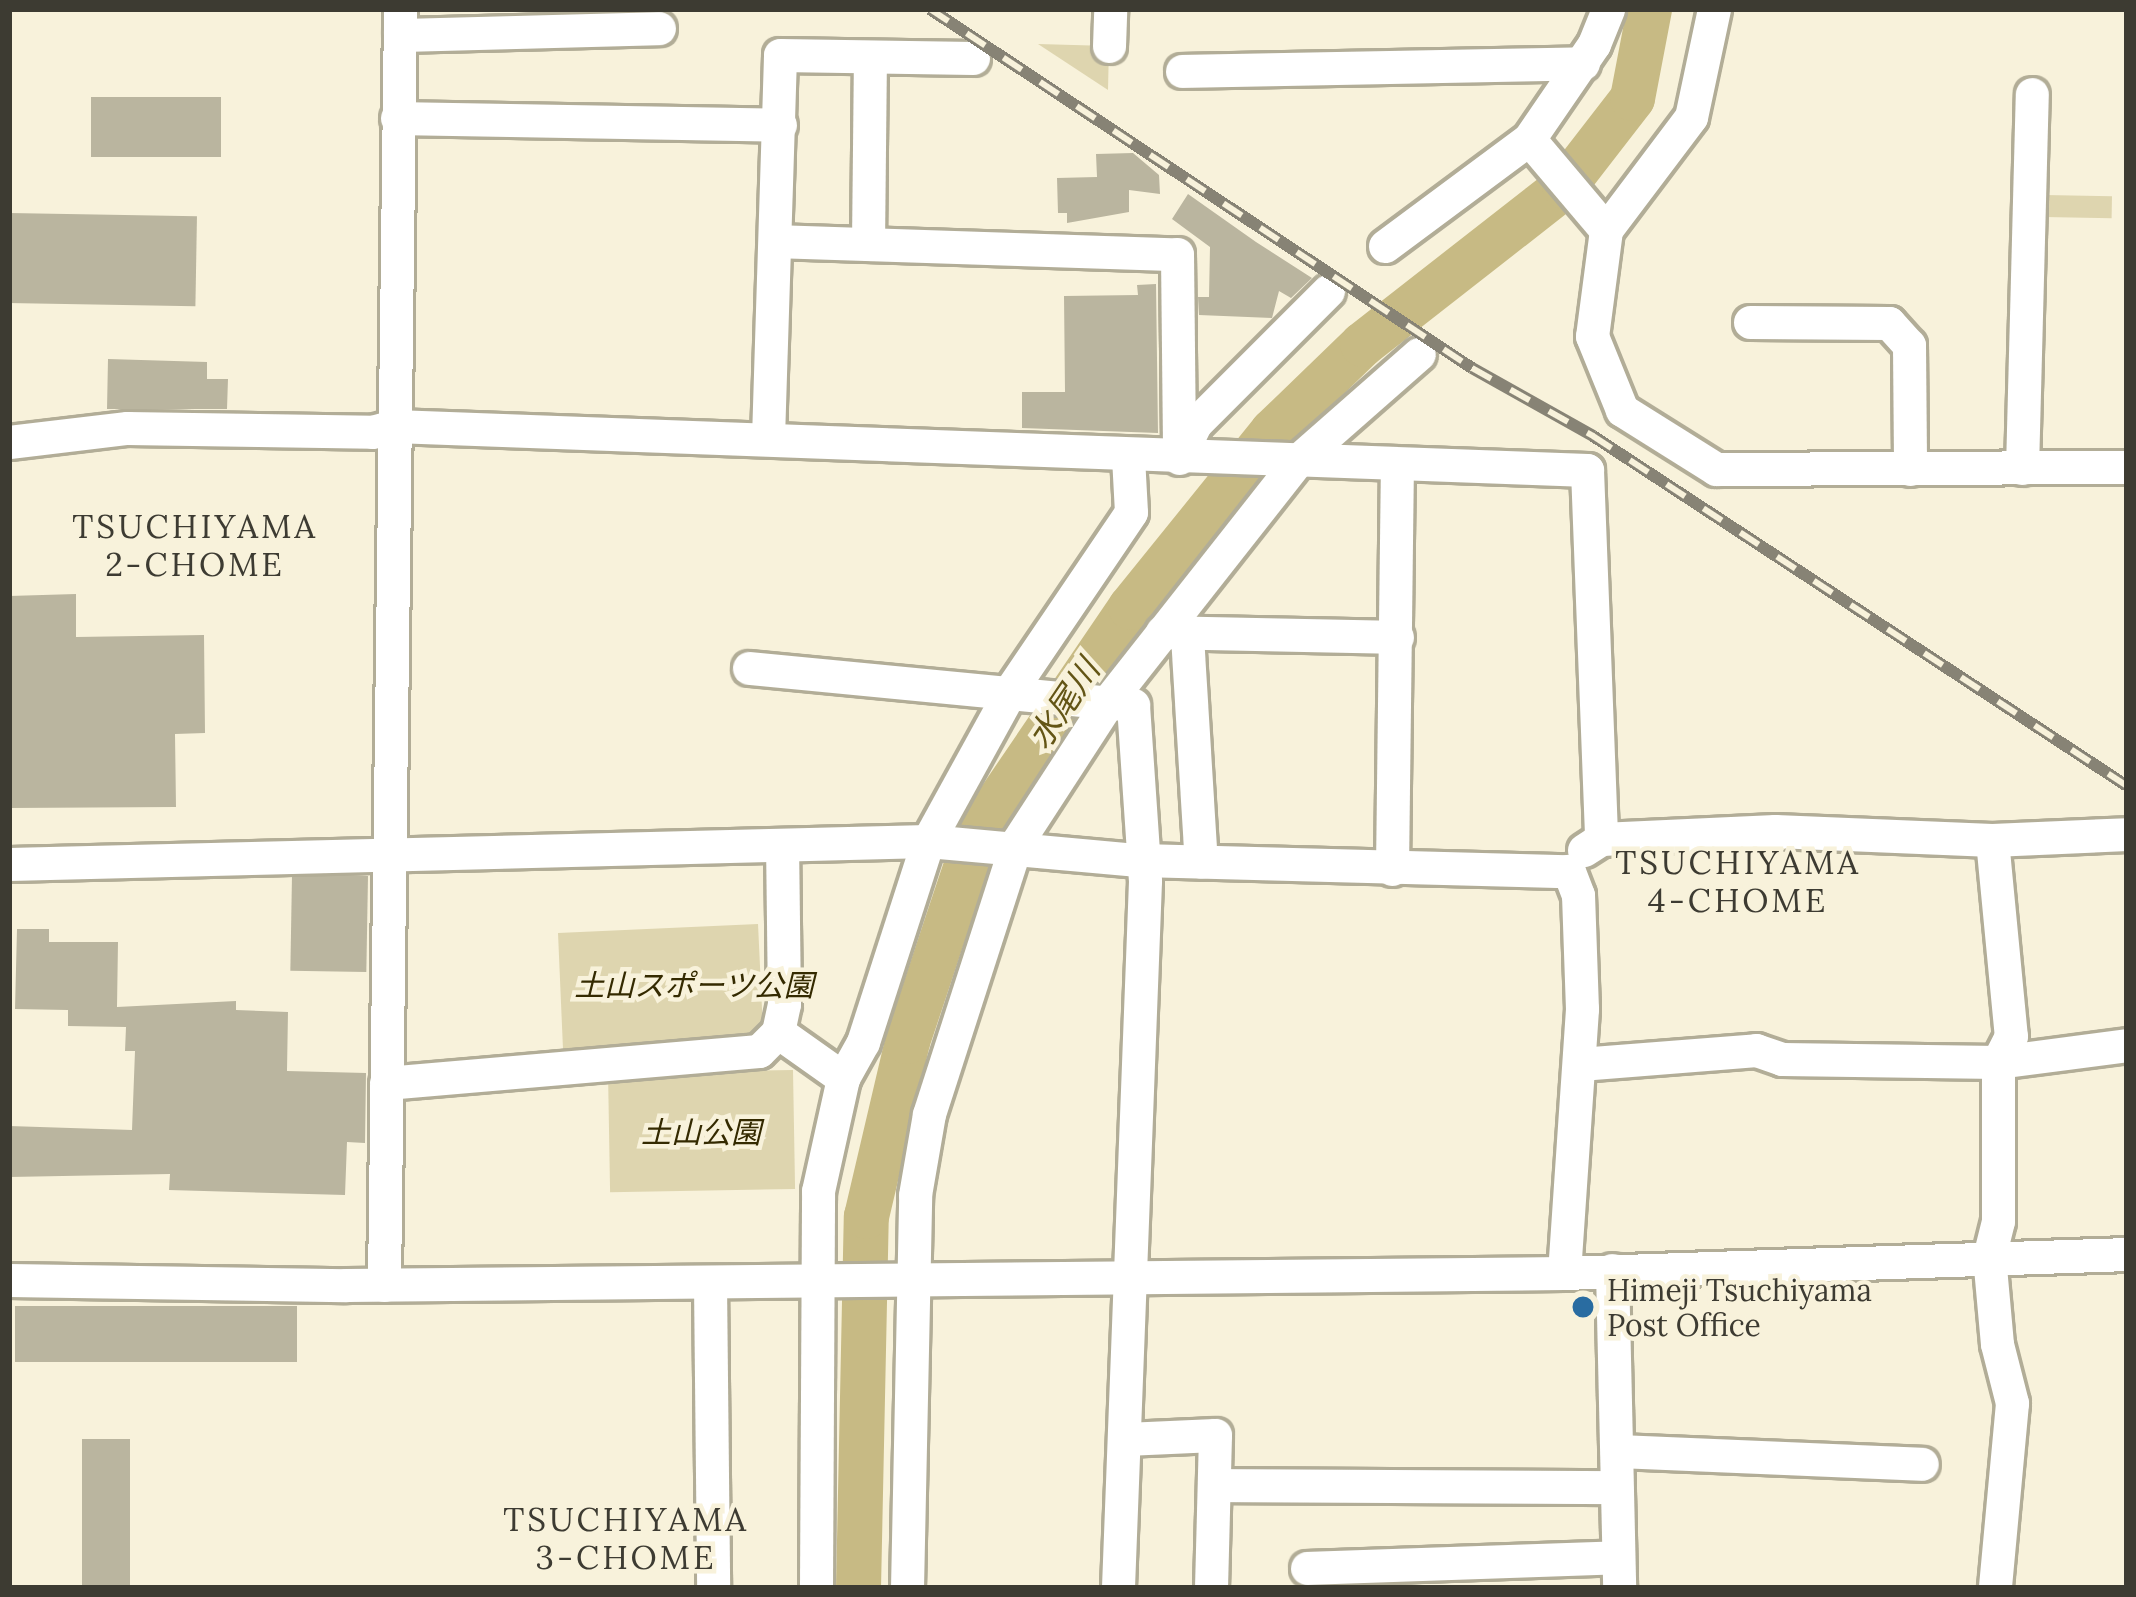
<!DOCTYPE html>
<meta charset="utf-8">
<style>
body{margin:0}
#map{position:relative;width:2136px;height:1597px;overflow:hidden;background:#f8f2db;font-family:Lora,"Noto Sans JP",serif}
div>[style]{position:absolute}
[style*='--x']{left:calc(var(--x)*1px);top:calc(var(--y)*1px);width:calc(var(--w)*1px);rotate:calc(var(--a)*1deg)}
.green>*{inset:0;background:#ded5af;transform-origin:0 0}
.river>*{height:45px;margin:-22.5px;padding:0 22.5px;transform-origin:22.5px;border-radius:22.5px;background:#c7ba84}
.building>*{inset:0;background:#bab59f;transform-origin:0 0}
.roads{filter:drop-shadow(3px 0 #b2ad97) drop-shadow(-3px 0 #b2ad97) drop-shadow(0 3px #b2ad97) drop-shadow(0 -3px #b2ad97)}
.minor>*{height:33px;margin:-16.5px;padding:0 16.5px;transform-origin:16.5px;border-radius:16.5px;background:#fff}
.rail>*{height:12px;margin-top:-6px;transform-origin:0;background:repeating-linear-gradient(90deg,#f8f2db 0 22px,#878375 0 44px);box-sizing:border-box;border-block:3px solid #878375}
.dots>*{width:33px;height:33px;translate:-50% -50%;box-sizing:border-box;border:6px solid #f8f2db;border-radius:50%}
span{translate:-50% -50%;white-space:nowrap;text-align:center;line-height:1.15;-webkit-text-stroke:9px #f8f2db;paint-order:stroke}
.park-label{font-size:30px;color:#342a00;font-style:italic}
.poi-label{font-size:30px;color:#3d3b32}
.left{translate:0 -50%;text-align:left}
.neighbourhood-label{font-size:33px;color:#3d3b32;letter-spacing:3px}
.water-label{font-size:33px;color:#635516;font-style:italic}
.frame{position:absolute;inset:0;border:12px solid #3d3b32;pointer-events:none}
</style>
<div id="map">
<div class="green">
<i style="clip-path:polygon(1038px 44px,1109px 46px,1108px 90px)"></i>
<i style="left:2045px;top:195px;width:67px;height:22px;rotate:1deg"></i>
<i style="clip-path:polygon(758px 924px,763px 1030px,751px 1041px,563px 1049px,558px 933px)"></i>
<i style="left:793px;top:1070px;width:119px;height:185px;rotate:89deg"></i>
</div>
<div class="river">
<i style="--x:858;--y:1588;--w:372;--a:-88.8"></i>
<i style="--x:866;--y:1216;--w:180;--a:-76.8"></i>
<i style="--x:907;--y:1041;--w:220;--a:-71.5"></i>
<i style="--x:977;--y:832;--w:272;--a:-55.8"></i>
<i style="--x:1130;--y:607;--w:226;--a:-51.1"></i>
<i style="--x:1272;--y:431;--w:125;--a:-44"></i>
<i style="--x:1362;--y:344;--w:256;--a:-38"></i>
<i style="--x:1564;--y:186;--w:111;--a:-52.3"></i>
<i style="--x:1632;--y:98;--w:91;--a:-79.2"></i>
</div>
<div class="building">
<i style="left:91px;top:97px;width:130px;height:60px"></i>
<i style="clip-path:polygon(1133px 153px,1159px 175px,1160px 194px,1129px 190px,1129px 212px,1067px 223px,1067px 213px,1058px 213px,1057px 178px,1097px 177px,1096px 154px)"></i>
<i style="clip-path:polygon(1188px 194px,1256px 242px,1312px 278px,1291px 298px,1279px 291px,1272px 318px,1199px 315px,1198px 297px,1209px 297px,1210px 247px,1172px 219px)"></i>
<i style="left:9px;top:213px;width:188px;height:90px;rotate:1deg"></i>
<i style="clip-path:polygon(1156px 284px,1158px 433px,1022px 428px,1022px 392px,1065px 392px,1064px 296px,1138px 295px,1137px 285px)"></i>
<i style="clip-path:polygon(108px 359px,207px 362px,207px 379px,228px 379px,227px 409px,107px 409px)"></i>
<i style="clip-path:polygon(76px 594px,76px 637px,204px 635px,205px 733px,175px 734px,176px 807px,9px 808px,9px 596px)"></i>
<i style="left:368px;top:876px;width:96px;height:76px;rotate:91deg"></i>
<i style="clip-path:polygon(17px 929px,49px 929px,49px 942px,118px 942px,117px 1007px,236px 1001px,236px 1010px,288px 1012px,287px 1071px,366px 1073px,365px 1143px,347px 1142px,345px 1195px,169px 1190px,170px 1174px,9px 1177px,9px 1126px,132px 1130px,135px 1051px,125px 1051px,126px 1027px,68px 1026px,68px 1010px,15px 1009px)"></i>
<i style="left:15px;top:1306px;width:282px;height:56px"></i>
<i style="left:130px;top:1439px;width:149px;height:48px;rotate:90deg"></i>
</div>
<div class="roads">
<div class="minor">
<i style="--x:1714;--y:9;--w:110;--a:102"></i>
<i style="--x:1691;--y:117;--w:141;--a:127"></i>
<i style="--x:1606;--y:230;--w:107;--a:97.5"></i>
<i style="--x:1592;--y:336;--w:80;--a:67.9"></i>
<i style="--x:1622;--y:410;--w:111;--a:32.1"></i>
<i style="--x:1716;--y:469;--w:411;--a:-0.3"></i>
<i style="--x:400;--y:35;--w:259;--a:-1.5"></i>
<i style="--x:1109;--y:46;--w:37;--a:-88"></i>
<i style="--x:1182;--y:71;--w:401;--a:-1.1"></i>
<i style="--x:397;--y:118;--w:383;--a:1"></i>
<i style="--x:1529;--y:139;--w:119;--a:49.8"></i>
<i style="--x:775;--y:241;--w:402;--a:1.9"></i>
<i style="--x:1177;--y:254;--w:204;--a:89.4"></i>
<i style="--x:868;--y:244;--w:187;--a:-89.4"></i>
<i style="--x:1385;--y:246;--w:179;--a:-36.6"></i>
<i style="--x:1529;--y:139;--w:115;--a:-55.6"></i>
<i style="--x:1594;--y:44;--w:38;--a:-68"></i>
<i style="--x:1750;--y:322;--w:139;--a:0.4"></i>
<i style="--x:1889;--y:323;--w:30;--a:48"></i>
<i style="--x:1909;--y:345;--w:124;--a:89.5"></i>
<i style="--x:768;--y:438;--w:383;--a:-88.2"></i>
<i style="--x:780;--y:55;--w:193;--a:0.9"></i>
<i style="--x:9;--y:442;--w:119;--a:-6.8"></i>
<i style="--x:127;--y:428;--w:245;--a:0.9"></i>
<i style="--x:372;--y:432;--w:23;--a:-15"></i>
<i style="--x:394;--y:426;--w:1194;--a:2.11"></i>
<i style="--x:1587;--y:470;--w:369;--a:87.8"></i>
<i style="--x:1182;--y:451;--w:30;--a:-64"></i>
<i style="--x:1195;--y:424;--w:188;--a:-45"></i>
<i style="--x:2022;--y:468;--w:374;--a:-88.5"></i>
<i style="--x:1162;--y:632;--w:235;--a:1.2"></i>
<i style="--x:1187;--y:636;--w:226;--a:86.5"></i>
<i style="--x:749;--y:668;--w:386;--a:5.5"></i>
<i style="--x:1133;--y:705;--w:176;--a:86.1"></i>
<i style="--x:1145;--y:881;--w:708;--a:92.19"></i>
<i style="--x:1992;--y:840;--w:197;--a:84.5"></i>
<i style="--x:2011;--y:1036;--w:29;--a:117"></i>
<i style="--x:1998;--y:1062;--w:159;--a:90"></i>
<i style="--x:1998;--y:1221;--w:36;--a:104"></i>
<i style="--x:1989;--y:1256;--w:88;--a:84.8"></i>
<i style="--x:1997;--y:1344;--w:61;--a:75.7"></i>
<i style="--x:2012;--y:1403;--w:186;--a:95.3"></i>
<i style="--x:1584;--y:850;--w:20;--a:-33"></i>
<i style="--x:1601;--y:839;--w:174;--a:-2.6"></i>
<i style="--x:1775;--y:831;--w:217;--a:2.4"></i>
<i style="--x:1992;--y:840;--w:135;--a:-2.5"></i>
<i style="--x:9;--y:864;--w:919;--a:-1.43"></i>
<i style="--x:928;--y:841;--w:211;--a:5.2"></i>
<i style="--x:1138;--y:860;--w:431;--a:1.5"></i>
<i style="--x:1392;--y:869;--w:405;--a:-89.3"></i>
<i style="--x:778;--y:1032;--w:80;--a:35.3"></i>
<i style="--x:1580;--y:1064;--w:177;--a:-4.5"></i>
<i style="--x:1756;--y:1050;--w:28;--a:19"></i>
<i style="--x:1782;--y:1059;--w:216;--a:0.8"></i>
<i style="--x:1998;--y:1062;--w:130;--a:-7.5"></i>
<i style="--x:386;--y:1083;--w:374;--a:-4.9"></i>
<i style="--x:759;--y:1051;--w:27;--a:-45"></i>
<i style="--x:778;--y:1032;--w:29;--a:-78"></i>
<i style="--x:784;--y:1004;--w:158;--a:-90.7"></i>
<i style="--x:1612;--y:1270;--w:318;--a:88.7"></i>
<i style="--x:1564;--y:1273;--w:265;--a:-86.1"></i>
<i style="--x:1582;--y:1009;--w:114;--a:-92"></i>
<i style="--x:1578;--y:895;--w:26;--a:-111"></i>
<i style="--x:9;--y:1280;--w:337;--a:0.9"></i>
<i style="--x:346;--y:1285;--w:1218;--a:-0.56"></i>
<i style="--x:1564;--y:1273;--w:563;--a:-1.93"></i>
<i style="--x:710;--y:1283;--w:305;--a:89.4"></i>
<i style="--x:384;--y:1285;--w:1276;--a:-89.28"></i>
<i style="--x:1125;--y:1439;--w:90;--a:-2.5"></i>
<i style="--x:1215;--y:1435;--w:153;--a:91.5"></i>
<i style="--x:1617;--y:1451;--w:305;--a:2.4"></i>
<i style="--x:1216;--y:1485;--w:397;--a:0.3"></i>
<i style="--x:1307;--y:1568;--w:309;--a:-2"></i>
<i style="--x:816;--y:1588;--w:397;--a:-89.7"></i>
<i style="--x:818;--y:1191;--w:116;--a:-77.5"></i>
<i style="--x:843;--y:1078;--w:41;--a:-60.9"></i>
<i style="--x:863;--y:1042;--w:211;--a:-72.1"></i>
<i style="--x:928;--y:841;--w:175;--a:-61.2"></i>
<i style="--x:1012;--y:688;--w:212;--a:-55.9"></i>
<i style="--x:1131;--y:512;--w:55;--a:-93.1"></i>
<i style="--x:907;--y:1588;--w:393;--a:-88.8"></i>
<i style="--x:915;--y:1195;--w:82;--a:-80.2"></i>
<i style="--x:929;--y:1114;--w:284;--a:-72.1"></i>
<i style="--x:1016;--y:844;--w:173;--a:-57"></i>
<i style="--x:1110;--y:699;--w:303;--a:-51.8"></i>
<i style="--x:1297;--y:461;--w:162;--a:-41.3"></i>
</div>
</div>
<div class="rail">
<i style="--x:930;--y:9;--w:650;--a:33.52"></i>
<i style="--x:1472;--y:368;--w:139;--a:29.3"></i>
<i style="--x:1593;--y:436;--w:638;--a:33.24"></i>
</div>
<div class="dots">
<i style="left:1583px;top:1307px;background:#296ca1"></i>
</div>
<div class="park-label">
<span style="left:694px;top:985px">土山スポーツ公園</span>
<span style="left:701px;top:1132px">土山公園</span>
</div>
<div class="poi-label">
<span class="left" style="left:1607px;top:1307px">Himeji Tsuchiyama<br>Post Office</span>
</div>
<div class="neighbourhood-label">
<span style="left:195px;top:546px">TSUCHIYAMA<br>2-CHOME</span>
<span style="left:1738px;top:882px">TSUCHIYAMA<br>4-CHOME</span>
<span style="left:626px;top:1539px">TSUCHIYAMA<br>3-CHOME</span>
</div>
<div class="water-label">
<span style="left:1064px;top:704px;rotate:-56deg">水尾川</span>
</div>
<div class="frame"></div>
</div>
